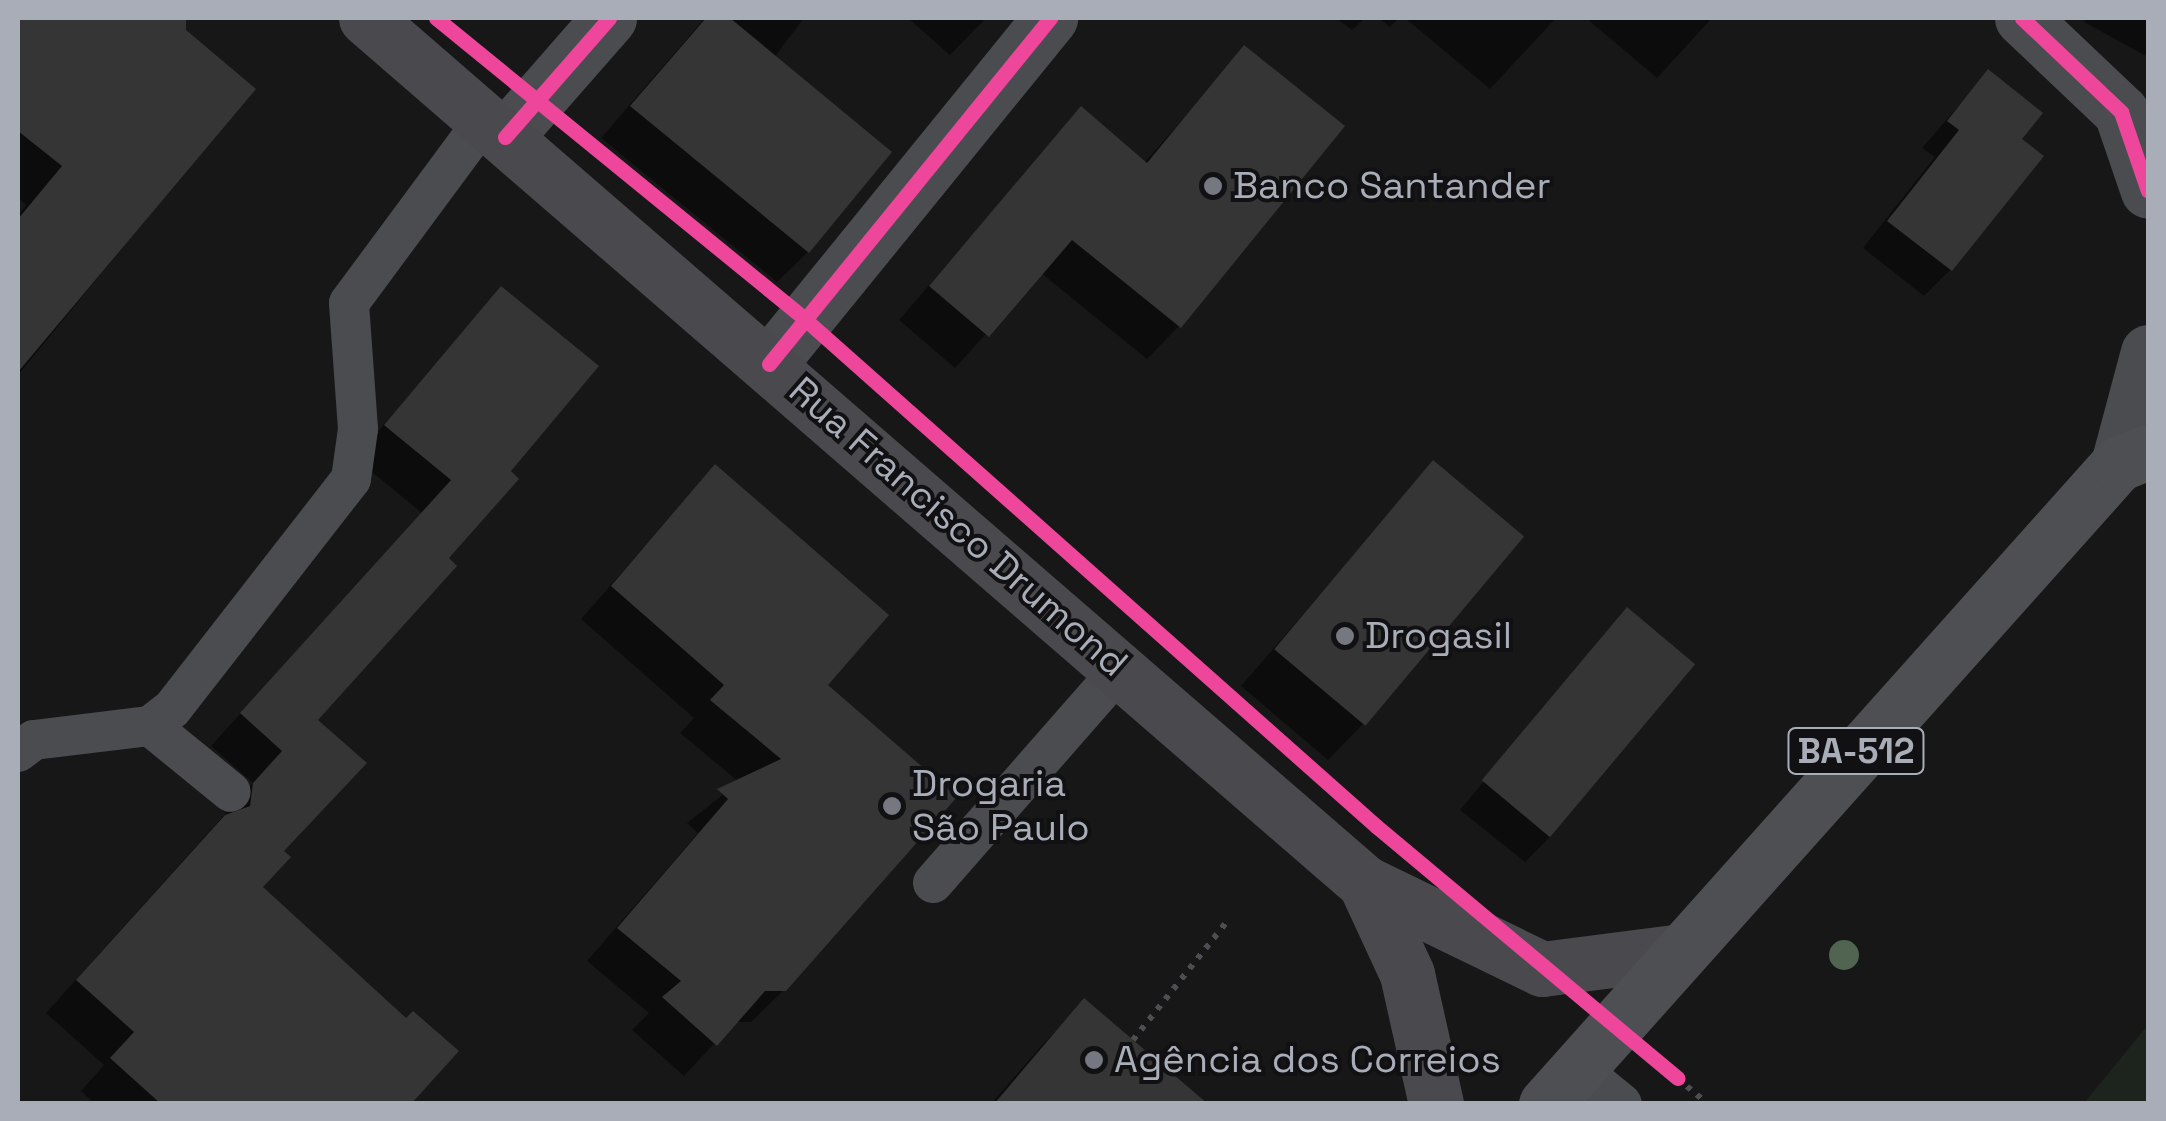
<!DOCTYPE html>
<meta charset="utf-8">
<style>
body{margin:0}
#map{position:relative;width:2166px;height:1121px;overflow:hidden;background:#171717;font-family:"Space Grotesk",sans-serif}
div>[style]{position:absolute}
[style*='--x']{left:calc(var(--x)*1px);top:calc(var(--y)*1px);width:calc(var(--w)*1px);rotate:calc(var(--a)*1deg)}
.green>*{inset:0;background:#1d241e}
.shadow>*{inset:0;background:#0007}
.building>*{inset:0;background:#353536;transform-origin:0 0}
.path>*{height:6px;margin-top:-3px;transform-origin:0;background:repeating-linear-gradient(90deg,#4d4e52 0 5px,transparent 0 13px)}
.service>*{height:40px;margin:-20px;padding:0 20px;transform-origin:20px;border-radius:20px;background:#4b4c50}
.minor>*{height:55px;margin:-27.5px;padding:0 27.5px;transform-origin:27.5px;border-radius:27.5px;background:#4b4c50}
.secondary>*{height:55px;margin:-27.5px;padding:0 27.5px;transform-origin:27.5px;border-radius:27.5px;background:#4a4a4e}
.primary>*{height:55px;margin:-27.5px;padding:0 27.5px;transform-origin:27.5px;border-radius:27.5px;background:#4d4f52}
.cycleway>*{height:15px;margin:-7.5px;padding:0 7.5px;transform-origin:7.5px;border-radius:7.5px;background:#ed469a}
.trees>*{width:30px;height:30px;margin:-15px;border-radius:50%;background:#506451}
.dots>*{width:28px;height:28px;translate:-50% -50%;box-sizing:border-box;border:5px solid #111113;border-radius:50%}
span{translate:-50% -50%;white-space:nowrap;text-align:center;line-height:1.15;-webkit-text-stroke:8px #111113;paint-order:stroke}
.shield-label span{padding:2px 8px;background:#111113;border:2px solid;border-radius:8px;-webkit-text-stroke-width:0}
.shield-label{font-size:35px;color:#a8adb8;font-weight:700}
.poi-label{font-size:38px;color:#a8adb8}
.left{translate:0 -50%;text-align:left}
.street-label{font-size:38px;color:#a8adb8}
.frame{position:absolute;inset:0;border:20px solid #a8adb8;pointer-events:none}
</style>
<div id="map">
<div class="green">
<i style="clip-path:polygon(2148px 1025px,2148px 1103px,2084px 1103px)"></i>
</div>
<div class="shadow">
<i style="clip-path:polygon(18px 18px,165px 18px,252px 90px,18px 375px,18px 215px,26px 205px,18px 198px)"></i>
<i style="clip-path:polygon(705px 18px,804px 18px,773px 59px,808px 252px,777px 282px,601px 138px)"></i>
<i style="clip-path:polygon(908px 18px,986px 18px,950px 55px)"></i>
<i style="clip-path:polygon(1336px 18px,1365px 18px,1352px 30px)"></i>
<i style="clip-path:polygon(1379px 18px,1399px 18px,1390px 27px)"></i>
<i style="clip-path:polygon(1405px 18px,1556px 18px,1490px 89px)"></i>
<i style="clip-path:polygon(1586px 18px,1712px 18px,1657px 78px)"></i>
<i style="clip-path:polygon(2087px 18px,2148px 18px,2148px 57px,2084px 22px)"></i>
<i style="clip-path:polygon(1245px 49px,1179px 326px,1147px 359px,1041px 273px,955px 368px,899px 320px,1081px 110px,1144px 163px)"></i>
<i style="clip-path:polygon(1988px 72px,2019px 140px,1950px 270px,1924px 296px,1863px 248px,1935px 157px,1922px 148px)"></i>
<i style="clip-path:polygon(501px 289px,507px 471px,314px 720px,281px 851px,260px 888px,312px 1104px,95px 1104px,81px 1091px,104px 1065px,46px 1013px,253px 783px,211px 746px,422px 513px,355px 458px)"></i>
<i style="clip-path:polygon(1433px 464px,1363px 724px,1328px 760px,1241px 686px)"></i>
<i style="clip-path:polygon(715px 467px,825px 685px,784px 990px,751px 1022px,734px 1022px,684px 1076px,632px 1030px,649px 1013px,587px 961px,698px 833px,687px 823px,739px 782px,680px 733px,694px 718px,581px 619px)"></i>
<i style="clip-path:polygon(1627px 610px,1551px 836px,1525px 862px,1460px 810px)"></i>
<i style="clip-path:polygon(1085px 1002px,1170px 1104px,991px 1104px,1043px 1044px)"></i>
</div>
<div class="building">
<i style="clip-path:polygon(18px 18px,186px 18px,186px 30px,256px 89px,18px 372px,18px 219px,62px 166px,18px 131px)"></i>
<i style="clip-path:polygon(706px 18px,730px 18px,892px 152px,809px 253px,630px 106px)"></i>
<i style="clip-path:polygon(1244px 45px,1345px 126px,1181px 328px,1072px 240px,989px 337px,929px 286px,1081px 106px,1147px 163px)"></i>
<i style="clip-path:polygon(1988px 69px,2043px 113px,2022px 139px,2044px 156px,1952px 271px,1887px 221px,1959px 130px,1947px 121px)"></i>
<i style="clip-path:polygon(501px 286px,599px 366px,511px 471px,519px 479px,449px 558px,457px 566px,318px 720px,367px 763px,284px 851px,291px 857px,263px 887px,406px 1018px,413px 1011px,459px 1051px,411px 1104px,161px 1104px,110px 1058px,134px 1032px,76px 980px,225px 815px,250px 806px,253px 783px,282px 751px,240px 713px,451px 480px,384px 425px)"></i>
<i style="left:1433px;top:460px;width:119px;height:247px;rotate:40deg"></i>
<i style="clip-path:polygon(715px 464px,889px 615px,828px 685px,957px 797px,786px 991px,765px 991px,717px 1046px,662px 997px,681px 981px,617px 928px,728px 799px,717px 789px,781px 759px,710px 700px,724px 685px,611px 586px)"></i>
<i style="left:1627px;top:607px;width:89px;height:226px;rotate:40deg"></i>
<i style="clip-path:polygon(1084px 998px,1208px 1104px,994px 1104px)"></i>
</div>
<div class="path">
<i style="--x:1133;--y:1040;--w:153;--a:-51.6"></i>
<i style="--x:1677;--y:1078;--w:40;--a:40"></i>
</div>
<div class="service">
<i style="--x:150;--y:726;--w:104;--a:39.2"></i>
<i style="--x:18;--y:752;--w:20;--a:-37"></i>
<i style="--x:34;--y:740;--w:117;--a:-6.9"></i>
<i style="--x:150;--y:726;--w:28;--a:-38"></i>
<i style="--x:172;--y:709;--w:291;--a:-52.1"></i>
<i style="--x:351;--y:479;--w:50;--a:-82"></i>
<i style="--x:358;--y:429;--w:126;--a:-94.1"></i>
<i style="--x:349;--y:303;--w:229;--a:-53.5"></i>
<i style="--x:933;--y:883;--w:286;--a:-48.8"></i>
<i style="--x:1577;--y:1067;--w:58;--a:39.4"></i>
</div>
<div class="minor">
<i style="--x:2022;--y:18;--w:137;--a:43.5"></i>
<i style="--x:2121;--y:112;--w:83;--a:71.1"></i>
<i style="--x:505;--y:137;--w:158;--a:-48.8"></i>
<i style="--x:769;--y:364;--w:446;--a:-50.9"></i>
<i style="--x:2118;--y:464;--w:116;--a:-75"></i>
</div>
<div class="secondary">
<i style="--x:366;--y:18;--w:1321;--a:40.89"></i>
<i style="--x:1365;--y:883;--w:197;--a:25.9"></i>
<i style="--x:1542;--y:969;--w:141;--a:-7.3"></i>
<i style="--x:1365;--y:883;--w:100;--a:65.2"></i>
<i style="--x:1407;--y:974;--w:133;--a:77.4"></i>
</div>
<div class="primary">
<i style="--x:1546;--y:1104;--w:858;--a:-48.21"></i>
<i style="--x:2118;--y:464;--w:32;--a:-22"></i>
</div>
<div class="cycleway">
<i style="--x:436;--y:18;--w:479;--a:39.2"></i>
<i style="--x:807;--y:321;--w:761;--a:41.59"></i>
<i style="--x:1376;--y:826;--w:393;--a:39.9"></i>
<i style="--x:2022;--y:18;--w:137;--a:43.5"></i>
<i style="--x:2121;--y:112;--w:83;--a:71.1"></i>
<i style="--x:505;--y:137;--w:158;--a:-48.8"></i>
<i style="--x:769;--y:364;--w:446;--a:-50.9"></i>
</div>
<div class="trees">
<i style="left:1844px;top:955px"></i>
</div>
<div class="dots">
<i style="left:1213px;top:186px;background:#757880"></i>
<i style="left:1345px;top:636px;background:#757880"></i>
<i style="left:892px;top:806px;background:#757880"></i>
<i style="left:1094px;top:1060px;background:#757880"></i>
</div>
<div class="shield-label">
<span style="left:1856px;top:751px">BA-512</span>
</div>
<div class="poi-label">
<span class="left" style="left:1233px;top:186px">Banco Santander</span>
<span class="left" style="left:1365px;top:636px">Drogasil</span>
<span class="left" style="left:912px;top:806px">Drogaria<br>São Paulo</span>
<span class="left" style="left:1114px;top:1060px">Agência dos Correios</span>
</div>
<div class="street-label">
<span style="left:958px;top:527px;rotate:41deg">Rua Francisco Drumond</span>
</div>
<div class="frame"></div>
</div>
